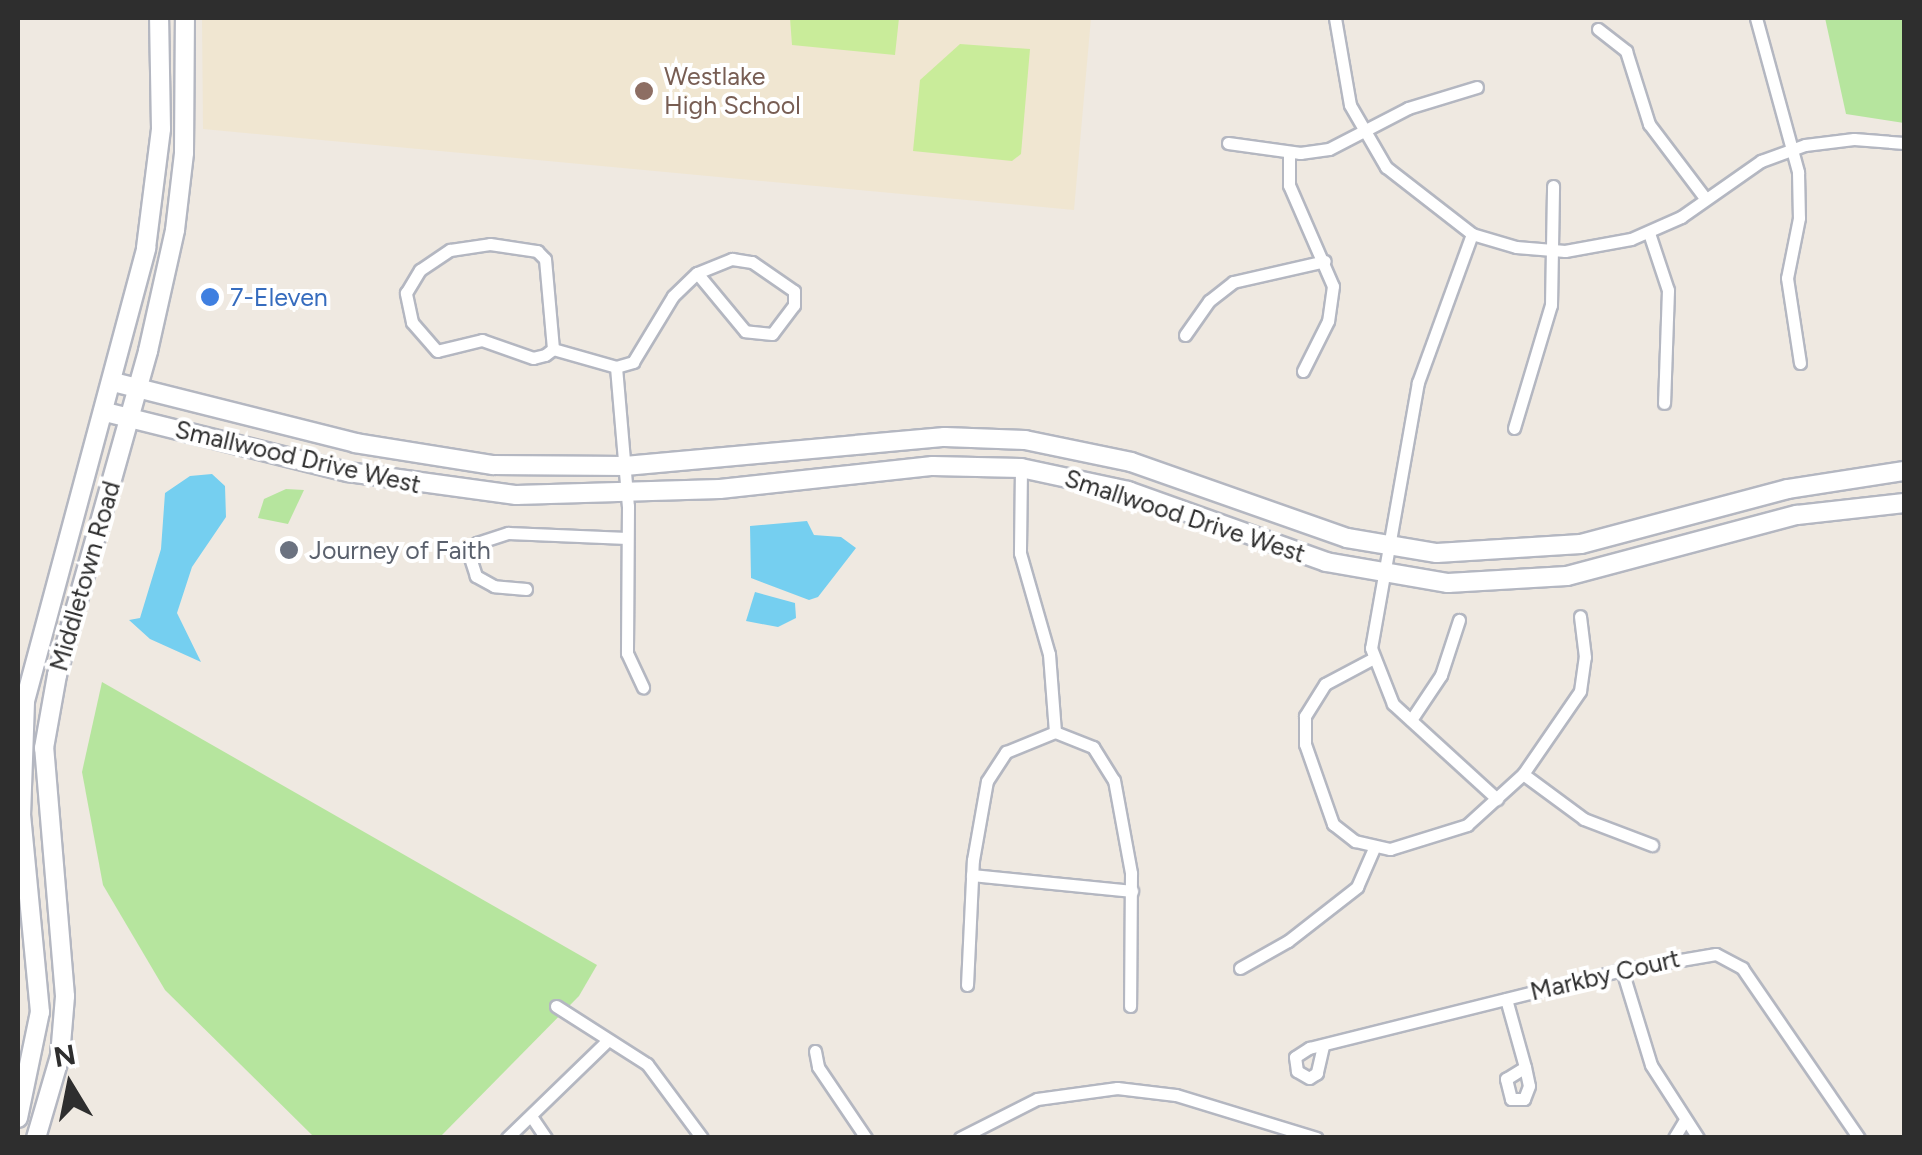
<!DOCTYPE html>
<style>
body{margin:0}
#map{position:relative;width:1922px;height:1155px;overflow:hidden;background:#efe9e1;font-family:Figtree,sans-serif}
div>[style]{position:absolute}
[style*='--x']{left:calc(var(--x)*1px);top:calc(var(--y)*1px);width:calc(var(--w)*1px);rotate:calc(var(--a)*1deg)}
.education>*{inset:0;background:#f0e6d1}
.green>*{inset:0;background:#b6e59e}
.pitch>*{inset:0;background:#c9ec9a}
.water>*{inset:0;background:#75cff0}
.roads{filter:drop-shadow(2px 0 #b4b7c1) drop-shadow(-2px 0 #b4b7c1) drop-shadow(0 2px #b4b7c1) drop-shadow(0 -2px #b4b7c1)}
.street>*{height:11px;margin:-5.5px;padding:0 5.5px;transform-origin:5.5px;border-radius:5.5px;background:#fff}
.secondary>*{height:18px;margin:-9px;padding:0 9px;transform-origin:9px;border-radius:9px;background:#fff}
.dots>*{width:28px;height:28px;translate:-50% -50%;box-sizing:border-box;border:5px solid #fff;border-radius:50%}
span{translate:-50% -50%;white-space:nowrap;text-align:center;line-height:1.15;-webkit-text-stroke:8px #fff;paint-order:stroke}
.education-label{font-size:25px;color:#785e54}
.left{translate:0 -50%;text-align:left}
.shop-label{font-size:25px;color:#366cbe}
.street-label{font-size:25px;color:#2e2e2e}
.worship-label{font-size:25px;color:#5b616d}
.frame{position:absolute;inset:0;border:20px solid #2e2e2e;pointer-events:none}
.north{position:absolute;left:20px;top:1035px;width:100px;height:100px;-webkit-text-stroke:8px #fff;paint-order:stroke;rotate:350deg;font-size:28px;font-weight:700;line-height:40px;text-align:center;color:#2e2e2e}
.north::after{content:'';display:block;margin:auto;width:35px;height:45px;background:#2e2e2e;clip-path:polygon(50% 0,100% 100%,50% 72%,0 100%)}
</style>
<div id="map">
<div class="education">
<i style="clip-path:polygon(202px 18px,1091px 18px,1074px 210px,203px 129px)"></i>
</div>
<div class="green">
<i style="clip-path:polygon(1825px 18px,1904px 18px,1904px 123px,1846px 114px)"></i>
<i style="clip-path:polygon(286px 489px,304px 490px,288px 524px,258px 518px,264px 499px)"></i>
<i style="clip-path:polygon(102px 682px,597px 965px,579px 996px,440px 1137px,314px 1137px,165px 990px,103px 885px,82px 772px)"></i>
</div>
<div class="pitch">
<i style="clip-path:polygon(790px 18px,899px 18px,895px 55px,792px 45px)"></i>
<i style="clip-path:polygon(960px 44px,1030px 49px,1021px 154px,1012px 161px,913px 151px,920px 80px)"></i>
</div>
<div class="water">
<i style="clip-path:polygon(212px 474px,225px 486px,226px 517px,192px 567px,177px 613px,201px 662px,150px 639px,129px 620px,140px 618px,161px 549px,165px 493px,190px 476px)"></i>
<i style="clip-path:polygon(807px 521px,814px 535px,841px 537px,856px 548px,818px 597px,809px 600px,751px 578px,750px 526px)"></i>
<i style="clip-path:polygon(755px 592px,795px 603px,796px 618px,778px 627px,746px 621px)"></i>
</div>
<div class="roads">
<div class="street">
<i style="--x:1335;--y:18;--w:88;--a:80.2"></i>
<i style="--x:1350;--y:105;--w:72;--a:59.9"></i>
<i style="--x:1386;--y:167;--w:109;--a:37.9"></i>
<i style="--x:1472;--y:234;--w:46;--a:16.5"></i>
<i style="--x:1516;--y:247;--w:49;--a:4.7"></i>
<i style="--x:1565;--y:251;--w:67;--a:-10.3"></i>
<i style="--x:1631;--y:239;--w:55;--a:-23.7"></i>
<i style="--x:1681;--y:217;--w:98;--a:-35"></i>
<i style="--x:1761;--y:161;--w:47;--a:-20"></i>
<i style="--x:1805;--y:145;--w:49;--a:-7"></i>
<i style="--x:1854;--y:139;--w:50;--a:4.6"></i>
<i style="--x:1756;--y:18;--w:160;--a:74.7"></i>
<i style="--x:1798;--y:172;--w:46;--a:88.8"></i>
<i style="--x:1799;--y:218;--w:61;--a:101.3"></i>
<i style="--x:1787;--y:278;--w:86;--a:81.3"></i>
<i style="--x:1598;--y:29;--w:36;--a:38"></i>
<i style="--x:1626;--y:51;--w:77;--a:72.5"></i>
<i style="--x:1649;--y:124;--w:93;--a:52.9"></i>
<i style="--x:1228;--y:143;--w:73;--a:7.9"></i>
<i style="--x:1300;--y:153;--w:29;--a:-8"></i>
<i style="--x:1329;--y:149;--w:89;--a:-27.4"></i>
<i style="--x:1408;--y:108;--w:72;--a:-16.9"></i>
<i style="--x:1289;--y:152;--w:33;--a:90"></i>
<i style="--x:1289;--y:185;--w:110;--a:66.5"></i>
<i style="--x:1333;--y:286;--w:35;--a:98"></i>
<i style="--x:1328;--y:321;--w:56;--a:116.6"></i>
<i style="--x:1649;--y:233;--w:60;--a:71.6"></i>
<i style="--x:1668;--y:290;--w:113;--a:92"></i>
<i style="--x:1472;--y:234;--w:158;--a:110"></i>
<i style="--x:1418;--y:382;--w:270;--a:100"></i>
<i style="--x:1371;--y:648;--w:60;--a:68.6"></i>
<i style="--x:1393;--y:704;--w:141;--a:42.4"></i>
<i style="--x:490;--y:244;--w:48;--a:8.5"></i>
<i style="--x:537;--y:251;--w:11;--a:45"></i>
<i style="--x:545;--y:259;--w:90;--a:84.9"></i>
<i style="--x:553;--y:349;--w:10;--a:143"></i>
<i style="--x:545;--y:355;--w:12;--a:166"></i>
<i style="--x:533;--y:358;--w:54;--a:-160.6"></i>
<i style="--x:482;--y:340;--w:46;--a:166.3"></i>
<i style="--x:437;--y:351;--w:38;--a:-131"></i>
<i style="--x:412;--y:322;--w:30;--a:-102"></i>
<i style="--x:406;--y:293;--w:27;--a:-59"></i>
<i style="--x:420;--y:270;--w:36;--a:-34"></i>
<i style="--x:450;--y:250;--w:40;--a:-8.5"></i>
<i style="--x:732;--y:259;--w:20;--a:9"></i>
<i style="--x:752;--y:262;--w:51;--a:34.6"></i>
<i style="--x:794;--y:291;--w:14;--a:90"></i>
<i style="--x:794;--y:305;--w:36;--a:127"></i>
<i style="--x:772;--y:334;--w:27;--a:-174"></i>
<i style="--x:745;--y:331;--w:75;--a:-129.6"></i>
<i style="--x:697;--y:273;--w:38;--a:-22"></i>
<i style="--x:1185;--y:335;--w:42;--a:-54.8"></i>
<i style="--x:1209;--y:301;--w:31;--a:-38"></i>
<i style="--x:1233;--y:282;--w:94;--a:-12.9"></i>
<i style="--x:553;--y:349;--w:66;--a:15.9"></i>
<i style="--x:616;--y:367;--w:18;--a:-16"></i>
<i style="--x:633;--y:362;--w:77;--a:-58.8"></i>
<i style="--x:673;--y:296;--w:33;--a:-44"></i>
<i style="--x:616;--y:367;--w:140;--a:85.1"></i>
<i style="--x:628;--y:506;--w:147;--a:90.4"></i>
<i style="--x:627;--y:653;--w:38;--a:65"></i>
<i style="--x:1514;--y:428;--w:128;--a:-73.3"></i>
<i style="--x:1551;--y:305;--w:119;--a:-89"></i>
<i style="--x:1021;--y:468;--w:85;--a:90.7"></i>
<i style="--x:1020;--y:553;--w:105;--a:74"></i>
<i style="--x:1049;--y:654;--w:78;--a:85.6"></i>
<i style="--x:526;--y:589;--w:32;--a:-175"></i>
<i style="--x:494;--y:586;--w:21;--a:-151"></i>
<i style="--x:476;--y:576;--w:20;--a:-108"></i>
<i style="--x:470;--y:557;--w:16;--a:-63"></i>
<i style="--x:477;--y:543;--w:33;--a:-18"></i>
<i style="--x:508;--y:533;--w:119;--a:2.4"></i>
<i style="--x:1372;--y:659;--w:53;--a:152"></i>
<i style="--x:1325;--y:684;--w:38;--a:122"></i>
<i style="--x:1305;--y:716;--w:28;--a:90"></i>
<i style="--x:1305;--y:744;--w:85;--a:70.7"></i>
<i style="--x:1333;--y:824;--w:28;--a:38"></i>
<i style="--x:1355;--y:841;--w:36;--a:13"></i>
<i style="--x:1390;--y:849;--w:81;--a:-17.3"></i>
<i style="--x:1467;--y:825;--w:76;--a:-42.3"></i>
<i style="--x:1523;--y:774;--w:101;--a:-55.5"></i>
<i style="--x:1580;--y:691;--w:34;--a:-82"></i>
<i style="--x:1585;--y:657;--w:41;--a:-97"></i>
<i style="--x:1411;--y:720;--w:54;--a:-56.3"></i>
<i style="--x:1441;--y:675;--w:58;--a:-71.9"></i>
<i style="--x:1523;--y:774;--w:76;--a:36.4"></i>
<i style="--x:1584;--y:819;--w:73;--a:20.9"></i>
<i style="--x:972;--y:875;--w:161;--a:5.7"></i>
<i style="--x:1240;--y:968;--w:55;--a:-29.4"></i>
<i style="--x:1288;--y:941;--w:88;--a:-38"></i>
<i style="--x:1357;--y:887;--w:43;--a:-66.4"></i>
<i style="--x:1622;--y:970;--w:99;--a:73"></i>
<i style="--x:1651;--y:1065;--w:87;--a:57.2"></i>
<i style="--x:967;--y:985;--w:125;--a:-87.3"></i>
<i style="--x:973;--y:860;--w:80;--a:-80"></i>
<i style="--x:987;--y:781;--w:35;--a:-57"></i>
<i style="--x:1006;--y:752;--w:53;--a:-22.2"></i>
<i style="--x:1055;--y:732;--w:41;--a:21.5"></i>
<i style="--x:1093;--y:747;--w:39;--a:58"></i>
<i style="--x:1114;--y:780;--w:95;--a:79.6"></i>
<i style="--x:1131;--y:873;--w:133;--a:90.4"></i>
<i style="--x:1506;--y:999;--w:71;--a:74.4"></i>
<i style="--x:1525;--y:1067;--w:19;--a:78"></i>
<i style="--x:1529;--y:1086;--w:14;--a:111"></i>
<i style="--x:1524;--y:1099;--w:13;--a:180"></i>
<i style="--x:1511;--y:1099;--w:21;--a:-104"></i>
<i style="--x:1506;--y:1079;--w:22;--a:-32"></i>
<i style="--x:556;--y:1006;--w:108;--a:32.5"></i>
<i style="--x:647;--y:1064;--w:92;--a:53.4"></i>
<i style="--x:1323;--y:1046;--w:28;--a:103"></i>
<i style="--x:1317;--y:1073;--w:9;--a:148"></i>
<i style="--x:1309;--y:1078;--w:14;--a:-150"></i>
<i style="--x:1297;--y:1071;--w:14;--a:-98"></i>
<i style="--x:1295;--y:1057;--w:17;--a:-33"></i>
<i style="--x:1309;--y:1048;--w:323;--a:-14"></i>
<i style="--x:1622;--y:970;--w:95;--a:-9.7"></i>
<i style="--x:1716;--y:954;--w:30;--a:28"></i>
<i style="--x:1742;--y:968;--w:206;--a:55.5"></i>
<i style="--x:815;--y:1051;--w:16;--a:79"></i>
<i style="--x:818;--y:1067;--w:86;--a:55.9"></i>
<i style="--x:531;--y:1116;--w:27;--a:56"></i>
<i style="--x:507;--y:1138;--w:139;--a:-44.1"></i>
<i style="--x:960;--y:1138;--w:86;--a:-26.9"></i>
<i style="--x:1037;--y:1099;--w:81;--a:-7.8"></i>
<i style="--x:1117;--y:1088;--w:59;--a:6.8"></i>
<i style="--x:1176;--y:1095;--w:147;--a:17"></i>
<i style="--x:1674;--y:1138;--w:21;--a:-59"></i>
</div>
<div class="secondary">
<i style="--x:113;--y:382;--w:250;--a:14.1"></i>
<i style="--x:355;--y:443;--w:140;--a:9.1"></i>
<i style="--x:493;--y:465;--w:132;--a:0.4"></i>
<i style="--x:625;--y:466;--w:321;--a:-5.2"></i>
<i style="--x:945;--y:437;--w:80;--a:2.1"></i>
<i style="--x:1025;--y:440;--w:108;--a:11.7"></i>
<i style="--x:1131;--y:462;--w:229;--a:19.4"></i>
<i style="--x:1347;--y:538;--w:91;--a:9.5"></i>
<i style="--x:1437;--y:553;--w:144;--a:-3.6"></i>
<i style="--x:1581;--y:544;--w:214;--a:-14.9"></i>
<i style="--x:1788;--y:489;--w:117;--a:-8.8"></i>
<i style="--x:105;--y:412;--w:250;--a:13.9"></i>
<i style="--x:348;--y:472;--w:170;--a:7.8"></i>
<i style="--x:516;--y:495;--w:204;--a:-1.7"></i>
<i style="--x:720;--y:489;--w:214;--a:-6.2"></i>
<i style="--x:933;--y:466;--w:88;--a:1.3"></i>
<i style="--x:1021;--y:468;--w:109;--a:12.1"></i>
<i style="--x:1128;--y:491;--w:210;--a:19.7"></i>
<i style="--x:1326;--y:562;--w:124;--a:9.8"></i>
<i style="--x:1448;--y:583;--w:119;--a:-3.4"></i>
<i style="--x:1567;--y:576;--w:238;--a:-14.9"></i>
<i style="--x:1797;--y:515;--w:108;--a:-6.4"></i>
<i style="--x:18;--y:1118;--w:108;--a:-78.3"></i>
<i style="--x:40;--y:1012;--w:197;--a:-95.5"></i>
<i style="--x:21;--y:816;--w:115;--a:-88"></i>
<i style="--x:25;--y:701;--w:469;--a:-75"></i>
<i style="--x:146;--y:248;--w:120;--a:-82.8"></i>
<i style="--x:161;--y:129;--w:111;--a:-91"></i>
<i style="--x:36;--y:1138;--w:85;--a:-73.7"></i>
<i style="--x:60;--y:1056;--w:60;--a:-85.2"></i>
<i style="--x:65;--y:996;--w:249;--a:-94.8"></i>
<i style="--x:44;--y:748;--w:74;--a:-79.9"></i>
<i style="--x:57;--y:675;--w:337;--a:-74.3"></i>
<i style="--x:148;--y:351;--w:124;--a:-77.4"></i>
<i style="--x:175;--y:230;--w:78;--a:-83.3"></i>
<i style="--x:184;--y:153;--w:135;--a:-89.6"></i>
</div>
</div>
<div class="dots">
<i style="left:644px;top:91px;background:#8d6e63"></i>
<i style="left:210px;top:297px;background:#3f7fe0"></i>
<i style="left:289px;top:550px;background:#6b7280"></i>
</div>
<div class="education-label">
<span class="left" style="left:664px;top:91px">Westlake<br>High School</span>
</div>
<div class="shop-label">
<span class="left" style="left:230px;top:297px">7-Eleven</span>
</div>
<div class="street-label">
<span style="left:298px;top:457px;rotate:13deg">Smallwood Drive West</span>
<span style="left:1185px;top:516px;rotate:18deg">Smallwood Drive West</span>
<span style="left:85px;top:576px;rotate:-74deg">Middletown Road</span>
<span style="left:1605px;top:975px;rotate:-13deg">Markby Court</span>
</div>
<div class="worship-label">
<span class="left" style="left:309px;top:550px">Journey of Faith</span>
</div>
<div class="frame"></div>
<div class="north">N</div>
</div>
